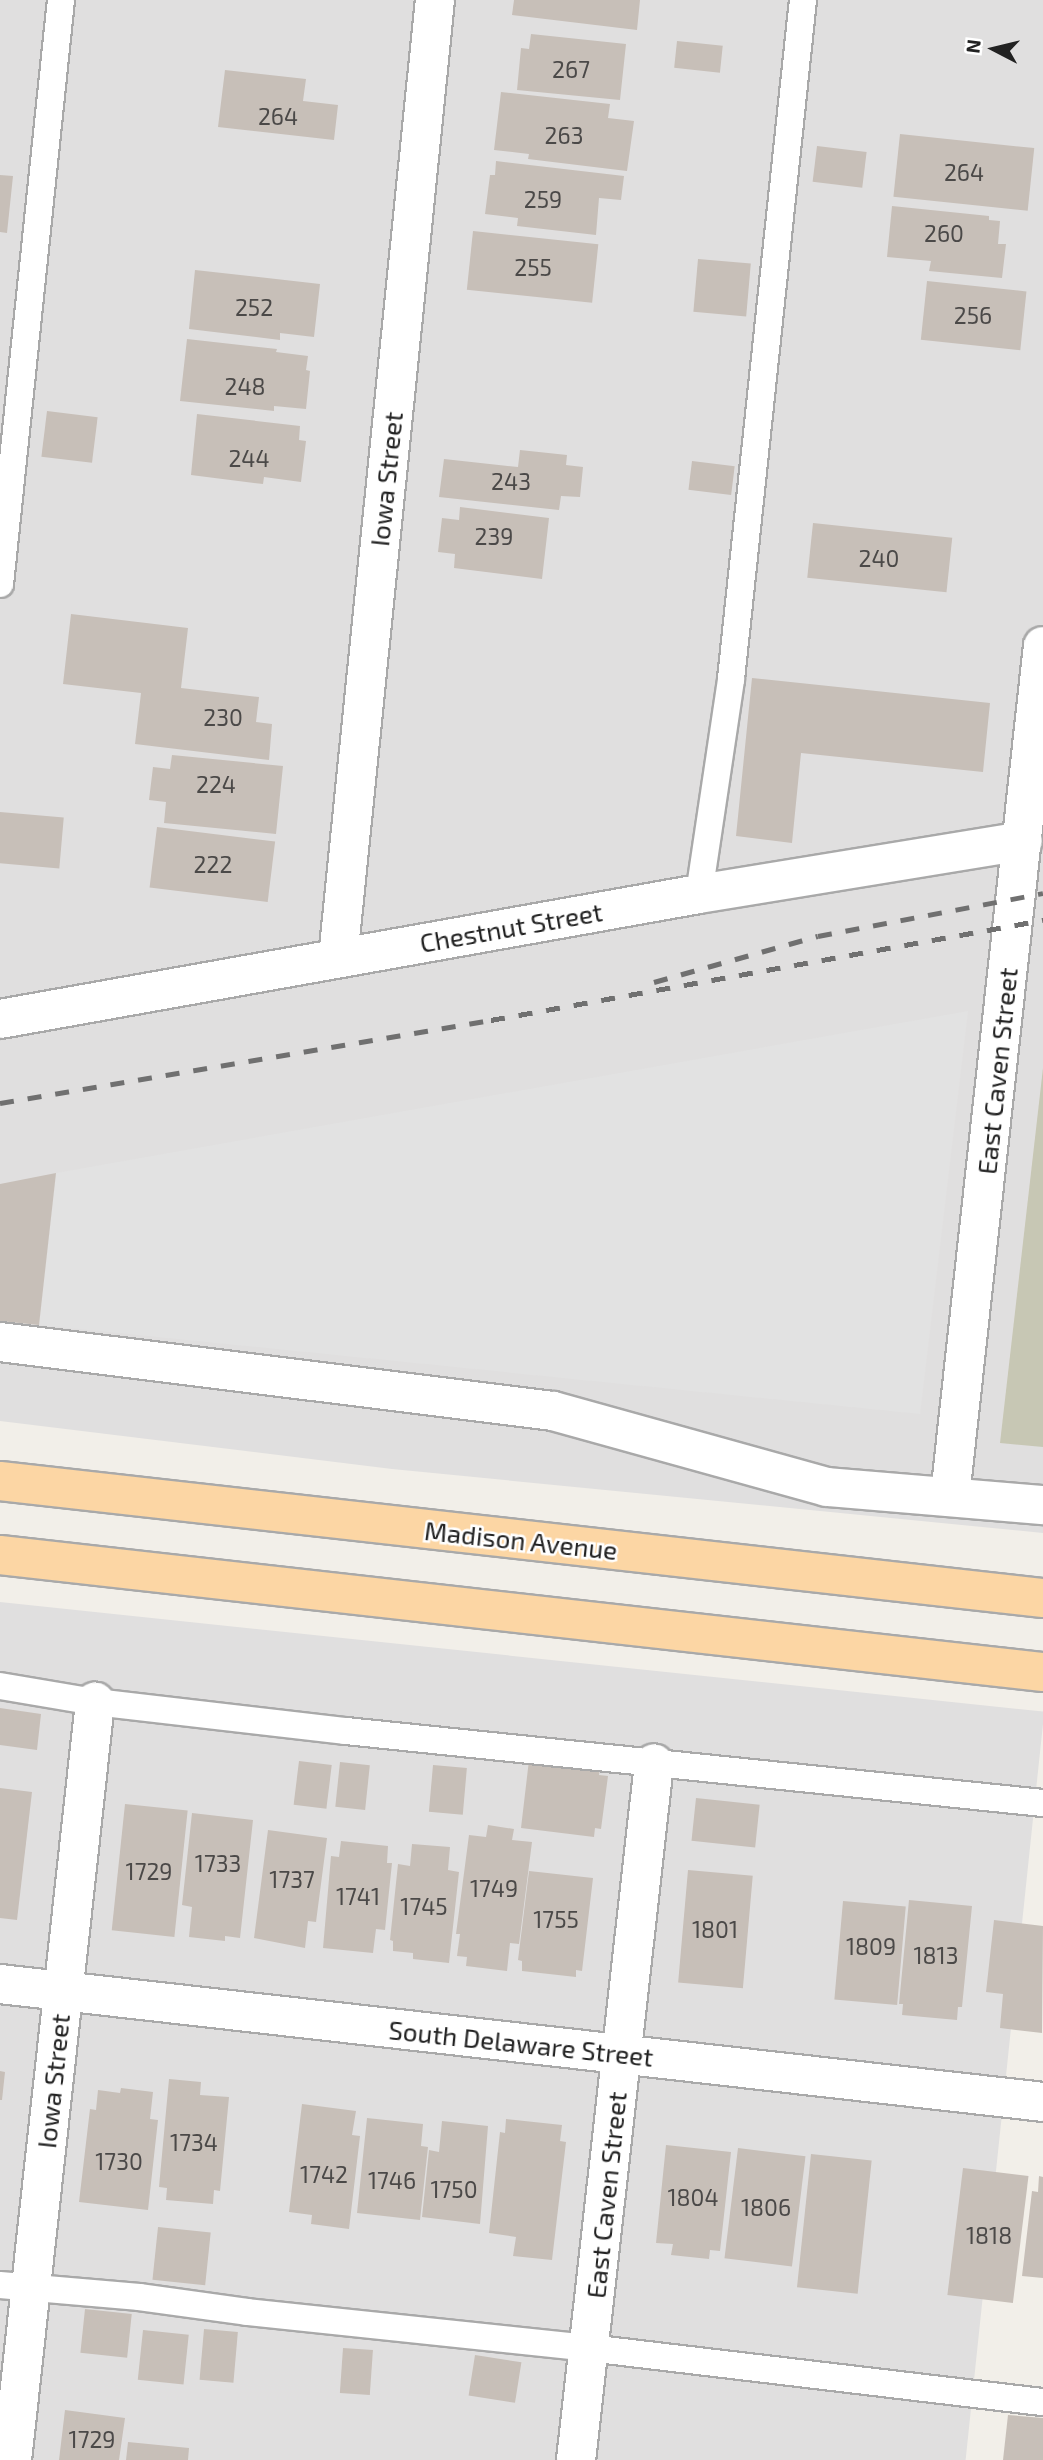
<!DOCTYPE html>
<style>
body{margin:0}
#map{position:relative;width:1043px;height:2460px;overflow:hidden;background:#f2efe9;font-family:"Exo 2",sans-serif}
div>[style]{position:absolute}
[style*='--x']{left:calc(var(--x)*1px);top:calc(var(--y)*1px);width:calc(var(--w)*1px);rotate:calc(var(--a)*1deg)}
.residential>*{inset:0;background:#e0dfdf;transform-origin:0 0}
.construction>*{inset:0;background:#c7c7b4}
.parking>*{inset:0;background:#e2e2e2}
.building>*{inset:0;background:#c7bfb8;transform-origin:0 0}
.roads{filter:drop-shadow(2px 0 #a9a9a9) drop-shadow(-2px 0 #a9a9a9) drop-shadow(0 2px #a9a9a9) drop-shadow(0 -2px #a9a9a9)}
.service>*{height:26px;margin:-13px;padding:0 13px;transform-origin:13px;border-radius:13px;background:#fff}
.minor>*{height:38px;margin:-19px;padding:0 19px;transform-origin:19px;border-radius:19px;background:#fff}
.primary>*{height:38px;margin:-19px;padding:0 19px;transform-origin:19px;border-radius:19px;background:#fcd6a4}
.rail>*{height:5px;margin-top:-2.5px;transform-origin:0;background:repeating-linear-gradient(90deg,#707070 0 14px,transparent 0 28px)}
span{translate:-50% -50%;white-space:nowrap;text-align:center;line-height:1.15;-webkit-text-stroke:5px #fff;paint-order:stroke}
.number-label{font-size:23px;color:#4b4948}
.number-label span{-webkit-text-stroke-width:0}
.street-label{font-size:26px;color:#222}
.north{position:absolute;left:959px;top:14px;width:70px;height:70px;-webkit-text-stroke:5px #fff;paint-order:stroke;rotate:277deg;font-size:19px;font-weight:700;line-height:28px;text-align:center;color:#222}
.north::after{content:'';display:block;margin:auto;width:24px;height:32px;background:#222;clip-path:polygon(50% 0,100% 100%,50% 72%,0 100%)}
</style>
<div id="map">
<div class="residential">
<i style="clip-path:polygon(0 0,1043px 0,1043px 1533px,392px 1469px,0 1421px)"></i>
<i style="left:0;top:1602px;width:1050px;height:858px;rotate:6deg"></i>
</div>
<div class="construction">
<i style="clip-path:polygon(1043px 1068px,1043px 1447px,1000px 1443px)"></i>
</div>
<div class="parking">
<i style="clip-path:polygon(968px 1011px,920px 1414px,39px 1325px,56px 1173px)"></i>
</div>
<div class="building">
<i style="clip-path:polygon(514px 0,640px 0,637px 30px,512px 15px)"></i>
<i style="clip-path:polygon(531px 34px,626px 44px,620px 100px,517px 90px,521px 48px,529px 49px)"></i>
<i style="left:677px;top:41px;width:46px;height:27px;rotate:6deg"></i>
<i style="clip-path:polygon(225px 70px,306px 79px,303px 101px,338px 105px,334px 140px,218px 127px)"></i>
<i style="clip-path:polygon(501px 92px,610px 104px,608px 118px,634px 121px,627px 171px,528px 159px,529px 154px,494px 150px)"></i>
<i style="left:900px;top:134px;width:135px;height:63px;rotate:6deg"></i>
<i style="left:817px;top:146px;width:50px;height:36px;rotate:7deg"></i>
<i style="clip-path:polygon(496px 161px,624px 176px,621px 200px,599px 198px,596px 235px,517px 226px,518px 218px,485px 214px,490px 175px,495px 175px)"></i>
<i style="clip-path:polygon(0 175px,13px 176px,7px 233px,0 232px)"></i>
<i style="clip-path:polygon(892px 206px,989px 216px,989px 220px,1000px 221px,998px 244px,1006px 244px,1002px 278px,929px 271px,931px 261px,887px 257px)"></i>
<i style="left:473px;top:231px;width:126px;height:59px;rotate:6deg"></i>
<i style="left:698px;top:259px;width:53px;height:53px;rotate:5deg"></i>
<i style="clip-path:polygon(195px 270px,320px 284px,314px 337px,280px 333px,280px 340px,189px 329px)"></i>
<i style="left:927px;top:281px;width:100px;height:59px;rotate:6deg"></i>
<i style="clip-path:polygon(187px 339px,277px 349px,276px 352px,308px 356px,306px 370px,310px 371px,306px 409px,274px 406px,274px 411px,180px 401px)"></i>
<i style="left:47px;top:411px;width:51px;height:46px;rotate:7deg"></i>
<i style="clip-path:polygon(197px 414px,300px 426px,299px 440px,306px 441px,301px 482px,264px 477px,263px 484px,191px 475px)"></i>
<i style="clip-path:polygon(520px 450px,567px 455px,566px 465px,583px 467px,580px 497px,561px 496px,559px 510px,439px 497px,444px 459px,518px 467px)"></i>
<i style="left:692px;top:461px;width:43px;height:29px;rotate:7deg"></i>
<i style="clip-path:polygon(460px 507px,549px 518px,542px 579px,454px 568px,455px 554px,438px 552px,442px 518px,459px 520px)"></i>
<i style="left:813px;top:523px;width:140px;height:55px;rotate:6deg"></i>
<i style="clip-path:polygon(71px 614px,188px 628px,181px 688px,259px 697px,256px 722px,272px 724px,269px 760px,135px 744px,141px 693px,63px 684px)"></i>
<i style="clip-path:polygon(752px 678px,990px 703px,983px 772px,801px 753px,792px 843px,736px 836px)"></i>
<i style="clip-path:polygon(172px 755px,283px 766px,276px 834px,164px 823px,166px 802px,149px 800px,153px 767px,170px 769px)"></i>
<i style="left:0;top:812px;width:64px;height:51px;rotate:5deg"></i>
<i style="left:157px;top:827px;width:119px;height:61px;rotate:7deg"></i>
<i style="clip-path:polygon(56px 1173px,39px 1325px,0 1321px,0 1184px)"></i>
<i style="clip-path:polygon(0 1708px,41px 1714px,37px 1750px,0 1745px)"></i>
<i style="clip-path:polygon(529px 1760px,600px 1768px,599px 1775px,608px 1776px,601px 1829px,595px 1828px,594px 1837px,521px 1828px)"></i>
<i style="left:299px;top:1761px;width:33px;height:44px;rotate:7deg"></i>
<i style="left:340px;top:1762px;width:30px;height:45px;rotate:6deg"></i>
<i style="left:433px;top:1765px;width:34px;height:47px;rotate:5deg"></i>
<i style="clip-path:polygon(0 1788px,32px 1792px,17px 1920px,0 1918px)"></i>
<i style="left:696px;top:1798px;width:64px;height:43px;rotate:6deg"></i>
<i style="left:125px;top:1804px;width:63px;height:127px;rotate:6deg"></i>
<i style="clip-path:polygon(192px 1813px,253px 1820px,240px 1938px,225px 1936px,225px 1941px,189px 1937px,192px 1907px,182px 1905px)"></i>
<i style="clip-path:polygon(488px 1825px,514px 1829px,512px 1840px,532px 1842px,519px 1944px,510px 1943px,507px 1971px,466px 1966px,467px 1957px,457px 1956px,460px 1934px,456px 1934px,469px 1835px,486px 1837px)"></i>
<i style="clip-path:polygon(268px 1830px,327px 1838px,316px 1922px,308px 1921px,305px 1948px,254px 1938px)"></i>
<i style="clip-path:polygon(341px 1841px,388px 1846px,387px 1863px,392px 1863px,385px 1930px,376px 1929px,373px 1953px,323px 1948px,331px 1856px,339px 1857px)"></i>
<i style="clip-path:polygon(412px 1844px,450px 1847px,448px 1870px,459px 1872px,449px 1963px,413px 1959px,413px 1953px,393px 1951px,393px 1941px,390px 1940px,398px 1864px,410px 1866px)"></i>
<i style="left:688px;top:1870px;width:65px;height:113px;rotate:5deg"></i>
<i style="clip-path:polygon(529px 1871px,593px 1878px,582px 1971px,576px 1970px,576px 1977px,522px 1971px,522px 1961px,518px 1960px)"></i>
<i style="clip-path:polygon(909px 1900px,972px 1906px,962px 2007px,958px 2007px,957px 2020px,902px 2015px,903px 2004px,899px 2004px)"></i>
<i style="left:843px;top:1901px;width:63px;height:99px;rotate:5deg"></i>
<i style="clip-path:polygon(994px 1920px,1043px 1926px,1042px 2033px,1000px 2028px,1003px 1994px,986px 1992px)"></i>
<i style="clip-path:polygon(0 2071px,5px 2072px,2px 2100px,0 2100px)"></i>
<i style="clip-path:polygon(169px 2079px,201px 2082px,200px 2095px,229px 2097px,220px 2191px,214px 2190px,213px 2204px,166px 2200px,167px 2188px,159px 2187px)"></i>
<i style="clip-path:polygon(121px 2088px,153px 2092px,150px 2119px,158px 2120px,148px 2210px,79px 2202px,90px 2109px,96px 2110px,98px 2090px,120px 2093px)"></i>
<i style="clip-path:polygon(302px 2104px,356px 2111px,352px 2135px,360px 2136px,349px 2229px,311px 2224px,312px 2215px,289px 2212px)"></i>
<i style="clip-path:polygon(367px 2118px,423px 2124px,421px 2146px,428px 2147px,420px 2220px,357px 2213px)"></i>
<i style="clip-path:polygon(506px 2119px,562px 2125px,560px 2141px,566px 2142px,552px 2260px,513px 2256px,516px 2237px,489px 2233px,500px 2132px,505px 2133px)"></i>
<i style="clip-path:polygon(442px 2121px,488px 2126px,480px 2224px,422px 2217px,429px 2150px,439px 2152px)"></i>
<i style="clip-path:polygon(666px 2145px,731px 2152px,720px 2251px,710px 2250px,709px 2259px,671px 2255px,673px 2244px,656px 2243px)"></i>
<i style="left:738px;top:2148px;width:68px;height:111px;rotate:7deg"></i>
<i style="left:811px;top:2154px;width:61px;height:134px;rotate:6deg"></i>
<i style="left:963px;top:2168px;width:66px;height:128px;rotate:7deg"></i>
<i style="clip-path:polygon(1039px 2176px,1043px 2177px,1043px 2278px,1022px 2276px,1032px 2191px,1038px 2192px)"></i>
<i style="left:158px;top:2227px;width:53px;height:53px;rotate:6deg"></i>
<i style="left:85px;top:2309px;width:47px;height:44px;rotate:6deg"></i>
<i style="left:204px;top:2329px;width:34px;height:51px;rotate:5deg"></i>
<i style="left:143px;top:2330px;width:46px;height:50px;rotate:6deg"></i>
<i style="left:343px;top:2348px;width:30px;height:45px;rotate:4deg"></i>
<i style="left:475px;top:2355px;width:47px;height:41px;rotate:9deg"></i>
<i style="clip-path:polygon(65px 2410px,125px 2418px,119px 2460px,59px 2460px)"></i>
<i style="clip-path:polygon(1008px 2415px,1043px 2418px,1043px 2460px,1003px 2460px)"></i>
<i style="clip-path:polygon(128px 2442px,189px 2448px,188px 2460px,126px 2460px)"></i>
</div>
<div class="roads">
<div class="service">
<i style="--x:0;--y:584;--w:587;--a:-84.04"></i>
<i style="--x:699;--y:894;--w:217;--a:-81.5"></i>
<i style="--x:731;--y:679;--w:683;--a:-83.95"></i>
<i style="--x:0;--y:1686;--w:96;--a:9.6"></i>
<i style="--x:95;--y:1702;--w:253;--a:6.6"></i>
<i style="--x:346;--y:1731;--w:701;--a:5.9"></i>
<i style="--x:0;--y:2285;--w:140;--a:4.9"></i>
<i style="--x:139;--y:2297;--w:109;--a:7.9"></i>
<i style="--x:247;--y:2312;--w:344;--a:6"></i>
<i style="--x:589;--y:2348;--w:457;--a:6.8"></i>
</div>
<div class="minor">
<i style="--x:338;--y:958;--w:963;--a:-84.22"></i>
<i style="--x:0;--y:1019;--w:710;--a:-10.14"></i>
<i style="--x:699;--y:894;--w:328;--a:-9.3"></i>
<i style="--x:0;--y:1342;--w:557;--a:7.11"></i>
<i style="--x:553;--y:1411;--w:284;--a:15.5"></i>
<i style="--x:827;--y:1487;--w:217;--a:4.8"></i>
<i style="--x:950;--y:1496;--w:855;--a:-83.76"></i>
<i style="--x:0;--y:1984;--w:1050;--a:6.45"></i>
<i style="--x:12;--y:2460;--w:763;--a:-83.75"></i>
<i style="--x:576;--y:2460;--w:701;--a:-83.61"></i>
</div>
<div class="primary">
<i style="--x:0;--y:1481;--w:1050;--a:6.4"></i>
<i style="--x:0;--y:1555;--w:1050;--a:6.4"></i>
</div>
</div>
<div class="rail">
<i style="--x:654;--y:982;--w:170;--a:-15.7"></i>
<i style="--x:818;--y:936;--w:229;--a:-10.8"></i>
<i style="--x:0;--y:1103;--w:498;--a:-9.6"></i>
<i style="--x:491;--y:1020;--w:561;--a:-10.27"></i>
</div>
<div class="number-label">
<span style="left:571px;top:69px">267</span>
<span style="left:278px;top:116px">264</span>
<span style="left:564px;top:135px">263</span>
<span style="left:964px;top:172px">264</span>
<span style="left:543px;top:199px">259</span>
<span style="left:944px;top:233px">260</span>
<span style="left:533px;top:267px">255</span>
<span style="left:254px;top:307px">252</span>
<span style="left:973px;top:315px">256</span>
<span style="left:245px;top:386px">248</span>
<span style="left:249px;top:458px">244</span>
<span style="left:511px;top:481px">243</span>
<span style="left:494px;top:536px">239</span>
<span style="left:879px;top:558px">240</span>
<span style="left:223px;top:717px">230</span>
<span style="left:216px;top:784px">224</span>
<span style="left:213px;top:864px">222</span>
<span style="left:218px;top:1863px">1733</span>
<span style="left:149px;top:1871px">1729</span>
<span style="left:292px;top:1879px">1737</span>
<span style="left:494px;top:1888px">1749</span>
<span style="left:358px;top:1896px">1741</span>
<span style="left:424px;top:1906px">1745</span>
<span style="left:556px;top:1919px">1755</span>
<span style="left:715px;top:1929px">1801</span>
<span style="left:871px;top:1946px">1809</span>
<span style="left:936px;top:1955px">1813</span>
<span style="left:194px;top:2142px">1734</span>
<span style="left:119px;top:2161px">1730</span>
<span style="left:324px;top:2174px">1742</span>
<span style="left:392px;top:2180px">1746</span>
<span style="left:454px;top:2189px">1750</span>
<span style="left:693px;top:2197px">1804</span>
<span style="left:766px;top:2207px">1806</span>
<span style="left:989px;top:2235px">1818</span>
<span style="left:92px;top:2439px">1729</span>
</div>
<div class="street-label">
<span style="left:386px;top:479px;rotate:-84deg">Iowa Street</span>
<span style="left:511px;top:927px;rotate:-10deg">Chestnut Street</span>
<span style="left:997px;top:1071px;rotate:-84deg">East Caven Street</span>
<span style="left:521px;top:1540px;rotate:6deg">Madison Avenue</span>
<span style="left:521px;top:2043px;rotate:6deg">South Delaware Street</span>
<span style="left:53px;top:2081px;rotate:-84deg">Iowa Street</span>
<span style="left:606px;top:2195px;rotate:-84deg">East Caven Street</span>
</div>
<div class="north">N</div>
</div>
